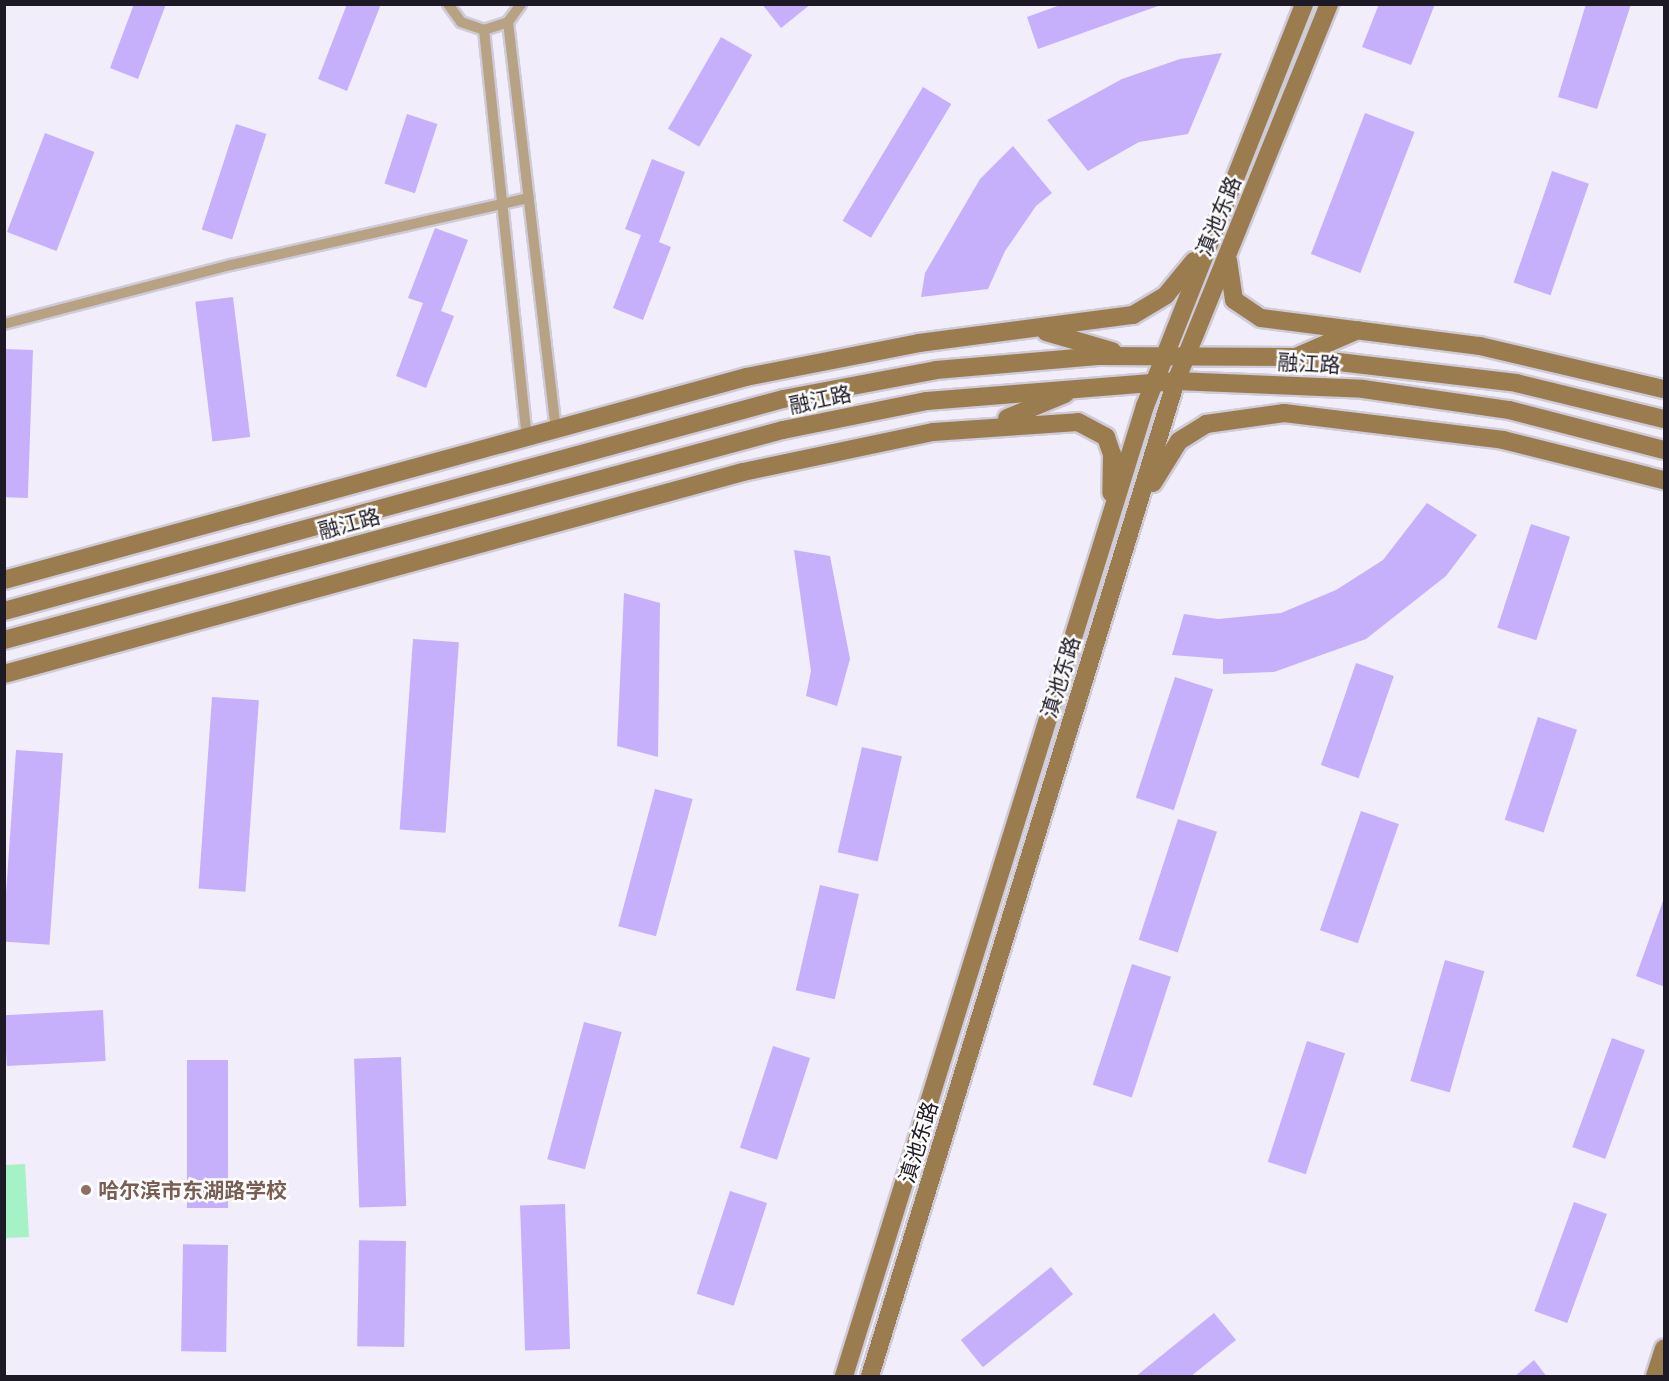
<!DOCTYPE html>
<meta charset="utf-8">
<style>
body{margin:0}
#map{position:relative;width:1669px;height:1381px;overflow:hidden;background:#f1edfb;font-family:"Titillium Web","Noto Sans SC",sans-serif}
div>[style]{position:absolute}
[style*='--x']{left:calc(var(--x)*1px);top:calc(var(--y)*1px);width:calc(var(--w)*1px);rotate:calc(var(--a)*1deg)}
.green>*{inset:0;background:#a5f2c7}
.building>*{inset:0;background:#c7b0fb;transform-origin:0 0}
.roads{filter:drop-shadow(2px 0 #cfcbd9) drop-shadow(-2px 0 #cfcbd9) drop-shadow(0 2px #cfcbd9) drop-shadow(0 -2px #cfcbd9)}
.lane>*{height:10px;margin:-5px;padding:0 5px;transform-origin:5px;border-radius:5px;background:#b7a284}
.secondary>*{height:18px;margin:-9px;padding:0 9px;transform-origin:9px;border-radius:9px;background:#9b7c4f}
.dots>*{width:16px;height:16px;translate:-50% -50%;box-sizing:border-box;border:3px solid #fdfdfd;border-radius:50%}
span{translate:-50% -50%;white-space:nowrap;text-align:center;line-height:1.15;-webkit-text-stroke:5px #fdfdfd;paint-order:stroke}
.street-label{font-size:21px;color:#1d1925}
.education-label{font-size:21px;color:#785e54;font-weight:700}
.left{translate:0 -50%;text-align:left}
.frame{position:absolute;inset:0;border:6px solid #1d1925;pointer-events:none}
</style>
<div id="map">
<div class="green">
<i style="clip-path:polygon(25px 1164px,29px 1237px,5px 1238px,5px 1165px)"></i>
</div>
<div class="building">
<i style="clip-path:polygon(134px 4px,166px 4px,138px 79px,110px 68px)"></i>
<i style="clip-path:polygon(347px 4px,381px 4px,347px 91px,318px 79px)"></i>
<i style="clip-path:polygon(762px 4px,811px 4px,781px 28px)"></i>
<i style="clip-path:polygon(1063px 4px,1158px 4px,1158px 6px,1038px 49px,1027px 17px)"></i>
<i style="clip-path:polygon(1379px 4px,1435px 4px,1411px 65px,1362px 47px)"></i>
<i style="clip-path:polygon(1586px 4px,1631px 4px,1597px 109px,1558px 97px)"></i>
<i style="left:721px;top:37px;width:36px;height:106px;rotate:30deg"></i>
<i style="clip-path:polygon(1222px 53px,1188px 134px,1139px 142px,1088px 171px,1047px 120px,1122px 79px,1180px 59px)"></i>
<i style="left:923px;top:87px;width:33px;height:156px;rotate:31deg"></i>
<i style="left:1365px;top:113px;width:53px;height:151px;rotate:21deg"></i>
<i style="left:407px;top:114px;width:32px;height:73px;rotate:18deg"></i>
<i style="left:236px;top:124px;width:32px;height:111px;rotate:18deg"></i>
<i style="left:45px;top:133px;width:53px;height:106px;rotate:21deg"></i>
<i style="clip-path:polygon(1013px 146px,1052px 193px,1036px 206px,1005px 251px,988px 289px,921px 297px,925px 273px,980px 179px)"></i>
<i style="clip-path:polygon(652px 159px,685px 172px,659px 242px,671px 247px,643px 320px,613px 308px,641px 235px,625px 229px)"></i>
<i style="left:1552px;top:171px;width:39px;height:118px;rotate:19deg"></i>
<i style="clip-path:polygon(435px 228px,468px 240px,441px 311px,454px 316px,426px 388px,396px 376px,423px 303px,408px 298px)"></i>
<i style="left:233px;top:297px;width:141px;height:38px;rotate:83deg"></i>
<i style="left:4px;top:349px;width:29px;height:148px;rotate:2deg"></i>
<i style="clip-path:polygon(1427px 503px,1477px 535px,1446px 576px,1366px 639px,1274px 672px,1223px 674px,1223px 659px,1172px 655px,1184px 614px,1218px 619px,1281px 613px,1336px 590px,1383px 560px)"></i>
<i style="left:1531px;top:524px;width:41px;height:109px;rotate:18deg"></i>
<i style="clip-path:polygon(794px 550px,830px 556px,850px 659px,837px 706px,806px 696px,811px 671px)"></i>
<i style="clip-path:polygon(624px 593px,660px 603px,658px 757px,617px 746px)"></i>
<i style="left:413px;top:639px;width:46px;height:191px;rotate:4deg"></i>
<i style="left:1356px;top:663px;width:40px;height:108px;rotate:19deg"></i>
<i style="left:1175px;top:677px;width:40px;height:127px;rotate:18deg"></i>
<i style="left:212px;top:697px;width:47px;height:192px;rotate:4deg"></i>
<i style="left:1538px;top:717px;width:41px;height:108px;rotate:18deg"></i>
<i style="left:862px;top:747px;width:41px;height:108px;rotate:13deg"></i>
<i style="left:16px;top:750px;width:47px;height:192px;rotate:4deg"></i>
<i style="left:655px;top:789px;width:39px;height:142px;rotate:15deg"></i>
<i style="left:1361px;top:811px;width:40px;height:126px;rotate:19deg"></i>
<i style="left:1178px;top:819px;width:41px;height:127px;rotate:18deg"></i>
<i style="left:820px;top:885px;width:40px;height:108px;rotate:13deg"></i>
<i style="clip-path:polygon(1663px 901px,1665px 901px,1665px 987px,1636px 976px)"></i>
<i style="left:1445px;top:960px;width:41px;height:126px;rotate:16deg"></i>
<i style="left:1132px;top:964px;width:41px;height:127px;rotate:18deg"></i>
<i style="left:103px;top:1010px;width:51px;height:99px;rotate:87deg"></i>
<i style="left:584px;top:1022px;width:39px;height:142px;rotate:15deg"></i>
<i style="left:1612px;top:1038px;width:35px;height:116px;rotate:20deg"></i>
<i style="left:1307px;top:1041px;width:40px;height:127px;rotate:18deg"></i>
<i style="left:773px;top:1046px;width:39px;height:107px;rotate:18deg"></i>
<i style="left:401px;top:1057px;width:149px;height:47px;rotate:88deg"></i>
<i style="left:228px;top:1060px;width:148px;height:41px;rotate:90deg"></i>
<i style="left:730px;top:1191px;width:39px;height:108px;rotate:18deg"></i>
<i style="left:1574px;top:1202px;width:35px;height:116px;rotate:20deg"></i>
<i style="left:565px;top:1204px;width:145px;height:45px;rotate:88deg"></i>
<i style="left:406px;top:1241px;width:106px;height:47px;rotate:91deg"></i>
<i style="left:228px;top:1245px;width:107px;height:45px;rotate:91deg"></i>
<i style="left:1051px;top:1267px;width:35px;height:116px;rotate:51deg"></i>
<i style="clip-path:polygon(1214px 1313px,1236px 1340px,1190px 1377px,1135px 1377px)"></i>
<i style="clip-path:polygon(1534px 1360px,1547px 1377px,1514px 1377px)"></i>
</div>
<div class="roads">
<div class="lane">
<i style="--x:448;--y:4;--w:22;--a:54"></i>
<i style="--x:461;--y:22;--w:24;--a:19"></i>
<i style="--x:484;--y:30;--w:25;--a:-18"></i>
<i style="--x:508;--y:22;--w:22;--a:-54"></i>
<i style="--x:508;--y:22;--w:411;--a:83.3"></i>
<i style="--x:484;--y:30;--w:410;--a:84"></i>
<i style="--x:4;--y:324;--w:235;--a:-14.6"></i>
<i style="--x:231;--y:265;--w:305;--a:-12.7"></i>
</div>
<div class="secondary">
<i style="--x:1228;--y:260;--w:40;--a:81.5"></i>
<i style="--x:1234;--y:300;--w:32;--a:34"></i>
<i style="--x:1261;--y:318;--w:221;--a:7.3"></i>
<i style="--x:1480;--y:346;--w:189;--a:13.2"></i>
<i style="--x:1046;--y:332;--w:69;--a:16.1"></i>
<i style="--x:1298;--y:356;--w:65;--a:-23.4"></i>
<i style="--x:1007;--y:418;--w:63;--a:-22.5"></i>
<i style="--x:1153;--y:483;--w:49;--a:-58.2"></i>
<i style="--x:1179;--y:441;--w:32;--a:-32"></i>
<i style="--x:1206;--y:424;--w:79;--a:-8"></i>
<i style="--x:1284;--y:413;--w:221;--a:7"></i>
<i style="--x:1503;--y:440;--w:166;--a:14"></i>
<i style="--x:4;--y:580;--w:769;--a:-15.3"></i>
<i style="--x:746;--y:377;--w:176;--a:-11.1"></i>
<i style="--x:919;--y:343;--w:216;--a:-7.5"></i>
<i style="--x:1133;--y:315;--w:39;--a:-31"></i>
<i style="--x:1166;--y:295;--w:44;--a:-50.5"></i>
<i style="--x:4;--y:611;--w:807;--a:-15.22"></i>
<i style="--x:783;--y:399;--w:156;--a:-10.7"></i>
<i style="--x:936;--y:370;--w:165;--a:-4.9"></i>
<i style="--x:1100;--y:356;--w:196;--a:0.3"></i>
<i style="--x:1296;--y:357;--w:222;--a:6.7"></i>
<i style="--x:1516;--y:383;--w:152;--a:13.7"></i>
<i style="--x:4;--y:640;--w:807;--a:-15.09"></i>
<i style="--x:783;--y:430;--w:147;--a:-11.4"></i>
<i style="--x:927;--y:401;--w:250;--a:-4.6"></i>
<i style="--x:1176;--y:381;--w:187;--a:2.4"></i>
<i style="--x:1363;--y:389;--w:148;--a:8.2"></i>
<i style="--x:1509;--y:410;--w:160;--a:14.5"></i>
<i style="--x:4;--y:674;--w:766;--a:-15.29"></i>
<i style="--x:743;--y:472;--w:194;--a:-11.9"></i>
<i style="--x:933;--y:432;--w:145;--a:-3.9"></i>
<i style="--x:1078;--y:422;--w:32;--a:28"></i>
<i style="--x:1106;--y:437;--w:18;--a:71"></i>
<i style="--x:1112;--y:454;--w:39;--a:91"></i>
<i style="--x:844;--y:1376;--w:1016;--a:-72.76"></i>
<i style="--x:1145;--y:406;--w:432;--a:-68.4"></i>
<i style="--x:870;--y:1376;--w:1041;--a:-72.91"></i>
<i style="--x:1176;--y:381;--w:407;--a:-67.9"></i>
<i style="--x:1655;--y:1376;--w:29;--a:-72"></i>
</div>
</div>
<div class="dots">
<i style="left:86px;top:1190px;background:#8d6e63"></i>
</div>
<div class="street-label">
<span style="left:1218px;top:216px;rotate:-68deg">滇池东路</span>
<span style="left:1309px;top:363px;rotate:3deg">融江路</span>
<span style="left:820px;top:399px;rotate:-12deg">融江路</span>
<span style="left:349px;top:523px;rotate:-15deg">融江路</span>
<span style="left:1060px;top:677px;rotate:-73deg">滇池东路</span>
<span style="left:918px;top:1142px;rotate:-73deg">滇池东路</span>
</div>
<div class="education-label">
<span class="left" style="left:98px;top:1190px">哈尔滨市东湖路学校</span>
</div>
<div class="frame"></div>
</div>
